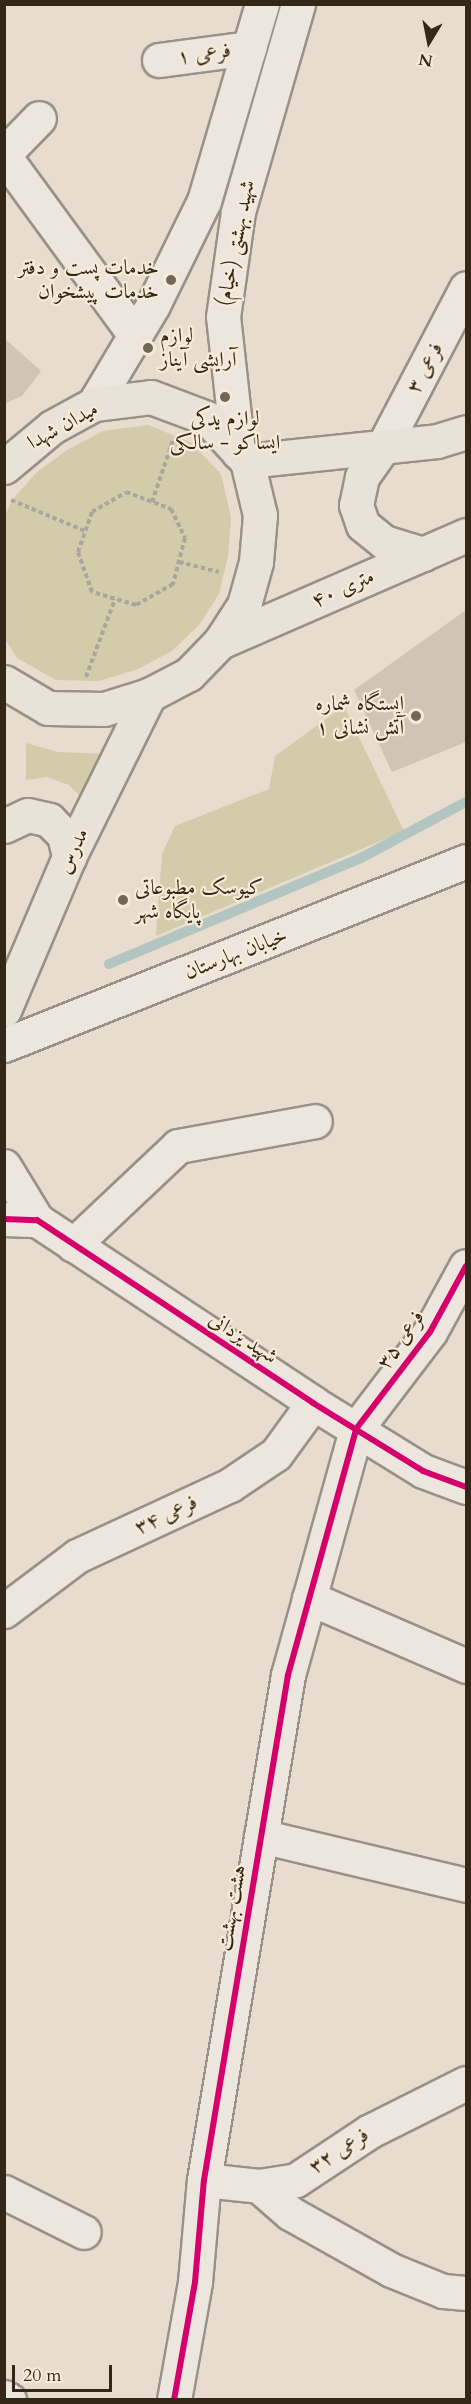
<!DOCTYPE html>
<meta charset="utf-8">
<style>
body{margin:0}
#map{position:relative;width:471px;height:2404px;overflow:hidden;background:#e7dccd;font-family:Cardo,Amiri,serif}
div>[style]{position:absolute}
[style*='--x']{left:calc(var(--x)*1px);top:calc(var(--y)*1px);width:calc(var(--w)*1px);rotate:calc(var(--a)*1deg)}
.green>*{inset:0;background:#d2ccab}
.stream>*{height:10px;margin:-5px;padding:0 5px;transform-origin:5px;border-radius:5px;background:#b3c5c0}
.building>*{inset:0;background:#d2c3b7}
.path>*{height:4px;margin-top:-2px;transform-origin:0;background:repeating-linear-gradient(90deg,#aaa59d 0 4.5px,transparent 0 7.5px)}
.roads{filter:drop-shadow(2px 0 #989187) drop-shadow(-2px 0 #989187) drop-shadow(0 2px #989187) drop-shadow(0 -2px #989187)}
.minor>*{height:33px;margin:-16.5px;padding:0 16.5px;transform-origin:16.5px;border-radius:16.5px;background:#ece6de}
.tertiary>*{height:33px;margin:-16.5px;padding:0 16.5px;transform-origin:16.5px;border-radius:16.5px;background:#ece6de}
.secondary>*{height:33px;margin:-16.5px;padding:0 16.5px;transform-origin:16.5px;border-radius:16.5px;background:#ece6de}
.primary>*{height:33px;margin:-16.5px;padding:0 16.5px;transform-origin:16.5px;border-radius:16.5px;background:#e9e2d9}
.cycleway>*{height:6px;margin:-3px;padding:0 3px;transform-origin:3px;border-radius:3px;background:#d6006c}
.dots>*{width:16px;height:16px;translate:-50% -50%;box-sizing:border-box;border:3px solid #f7ead7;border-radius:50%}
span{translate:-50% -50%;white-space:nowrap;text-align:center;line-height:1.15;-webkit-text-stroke:4.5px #f7ead7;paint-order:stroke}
.street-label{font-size:21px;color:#332818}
.poi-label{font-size:21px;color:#332818}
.right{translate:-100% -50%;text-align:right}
.left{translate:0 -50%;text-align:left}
.frame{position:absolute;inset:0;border:6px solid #332818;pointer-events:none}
.north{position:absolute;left:399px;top:12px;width:60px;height:60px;-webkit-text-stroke:4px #f7ead7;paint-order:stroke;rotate:190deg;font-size:16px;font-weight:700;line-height:24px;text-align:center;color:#332818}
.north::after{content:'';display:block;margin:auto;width:21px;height:27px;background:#332818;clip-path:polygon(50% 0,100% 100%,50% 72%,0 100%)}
.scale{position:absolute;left:12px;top:2365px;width:100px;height:27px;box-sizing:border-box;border:3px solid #332818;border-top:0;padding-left:8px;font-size:18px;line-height:21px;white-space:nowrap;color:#332818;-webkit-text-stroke:4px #f7ead7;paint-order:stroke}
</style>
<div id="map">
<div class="green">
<i style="clip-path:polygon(148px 425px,190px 442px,221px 474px,231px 517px,228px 557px,219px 594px,199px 625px,172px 651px,138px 669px,99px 681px,56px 680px,17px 658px,5px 639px,5px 516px,12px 500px,37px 472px,67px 450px,103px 431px)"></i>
<i style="clip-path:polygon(344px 706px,404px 831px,156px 936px,162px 854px,175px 826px,269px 789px,275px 756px)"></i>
<i style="clip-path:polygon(26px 743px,58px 752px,107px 754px,84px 800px,69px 785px,47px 777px,26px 780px)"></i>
</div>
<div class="stream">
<i style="--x:109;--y:964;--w:273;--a:-22.8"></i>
<i style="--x:361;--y:858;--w:119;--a:-28.1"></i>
</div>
<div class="building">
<i style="clip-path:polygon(4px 338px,41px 371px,22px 396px,4px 404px)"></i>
<i style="clip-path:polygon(466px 610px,466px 742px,392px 772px,354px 690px)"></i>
</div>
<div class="path">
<i style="--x:126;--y:492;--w:48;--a:20.7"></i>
<i style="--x:171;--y:509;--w:32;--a:64"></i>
<i style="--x:185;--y:538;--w:48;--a:104.6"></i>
<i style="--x:173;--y:584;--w:43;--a:150.4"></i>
<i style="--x:136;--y:605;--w:46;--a:-163.5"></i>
<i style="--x:92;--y:592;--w:42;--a:-109.3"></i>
<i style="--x:78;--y:552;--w:42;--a:-70.7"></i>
<i style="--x:92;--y:512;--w:39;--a:-30"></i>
<i style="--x:11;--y:500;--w:80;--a:22.7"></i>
<i style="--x:152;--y:502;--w:65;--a:-71.3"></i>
<i style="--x:179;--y:562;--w:41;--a:14"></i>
<i style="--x:86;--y:677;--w:83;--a:-69.6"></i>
</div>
<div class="roads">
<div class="minor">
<i style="--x:159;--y:60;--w:91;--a:-7.6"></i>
<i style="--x:4;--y:154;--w:50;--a:-45.8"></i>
<i style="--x:4;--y:156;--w:222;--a:53.8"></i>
<i style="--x:4;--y:1045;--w:497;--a:-21.7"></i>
<i style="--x:73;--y:1245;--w:144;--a:-43.3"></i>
<i style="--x:178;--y:1146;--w:139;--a:-10.3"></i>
<i style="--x:309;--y:1598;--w:171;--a:23.4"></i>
<i style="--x:4;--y:1611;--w:91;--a:-37"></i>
<i style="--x:77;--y:1556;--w:169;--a:-24.9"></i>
<i style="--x:230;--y:1485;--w:55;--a:-34"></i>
<i style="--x:276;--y:1454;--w:63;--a:-54"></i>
<i style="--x:261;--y:1836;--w:211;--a:13.4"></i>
<i style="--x:204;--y:2180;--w:55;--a:6.2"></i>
<i style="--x:259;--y:2186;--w:37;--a:-9"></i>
<i style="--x:296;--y:2180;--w:89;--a:-33.5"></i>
<i style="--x:370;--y:2131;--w:107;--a:-26.6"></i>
<i style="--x:259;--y:2186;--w:41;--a:41.1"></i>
<i style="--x:290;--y:2213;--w:116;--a:29.4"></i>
<i style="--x:391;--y:2270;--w:56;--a:22"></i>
<i style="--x:443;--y:2291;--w:23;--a:5"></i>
<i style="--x:4;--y:2192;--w:89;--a:26.6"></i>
<i style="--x:4;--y:2397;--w:6;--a:31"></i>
<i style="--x:174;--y:2400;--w:120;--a:-79.9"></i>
<i style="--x:195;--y:2282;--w:102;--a:-85"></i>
<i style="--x:204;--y:2180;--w:512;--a:-80.56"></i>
<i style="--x:288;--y:1675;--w:255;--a:-74.5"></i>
<i style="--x:356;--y:1429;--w:122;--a:-52.7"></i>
<i style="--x:430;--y:1332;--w:75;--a:-61.4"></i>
</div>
<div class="tertiary">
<i style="--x:383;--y:447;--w:179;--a:-62.4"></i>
<i style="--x:4;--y:1166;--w:63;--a:58.6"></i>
<i style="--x:4;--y:1219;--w:33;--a:2"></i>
<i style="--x:37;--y:1220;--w:331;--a:33.5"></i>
<i style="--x:313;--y:1403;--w:129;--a:31.7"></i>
<i style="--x:423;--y:1471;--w:46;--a:20.4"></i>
</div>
<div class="secondary">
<i style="--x:94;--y:404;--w:115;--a:-59.2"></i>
<i style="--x:153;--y:305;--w:116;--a:-63.9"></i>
<i style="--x:204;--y:201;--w:205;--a:-73.6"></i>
<i style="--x:238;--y:452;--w:136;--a:-96.3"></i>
<i style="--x:223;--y:317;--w:106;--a:-81.9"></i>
<i style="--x:238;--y:212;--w:216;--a:-73.9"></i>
</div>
<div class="primary">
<i style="--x:383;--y:447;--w:37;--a:125"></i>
<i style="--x:362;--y:477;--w:29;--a:102"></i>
<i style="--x:356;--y:505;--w:21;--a:71"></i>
<i style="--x:363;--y:525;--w:27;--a:39"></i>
<i style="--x:384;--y:542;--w:41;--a:17.1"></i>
<i style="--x:247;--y:461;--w:191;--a:-6"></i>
<i style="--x:437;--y:441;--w:30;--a:-17"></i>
<i style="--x:4;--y:467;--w:62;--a:-39.8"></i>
<i style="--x:52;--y:427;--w:48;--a:-28.7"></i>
<i style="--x:94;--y:404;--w:57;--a:-7"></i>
<i style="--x:151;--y:397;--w:60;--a:20.6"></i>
<i style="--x:207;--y:418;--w:59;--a:47.1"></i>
<i style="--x:247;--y:461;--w:56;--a:76.5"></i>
<i style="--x:260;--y:515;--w:47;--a:94.9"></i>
<i style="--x:256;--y:562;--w:45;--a:105.6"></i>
<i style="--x:244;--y:605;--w:44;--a:123"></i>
<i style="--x:220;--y:642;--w:45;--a:134.1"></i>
<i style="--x:189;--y:674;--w:45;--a:152.3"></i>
<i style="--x:149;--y:695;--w:47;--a:162.7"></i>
<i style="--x:104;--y:709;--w:56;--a:-179"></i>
<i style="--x:48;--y:708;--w:51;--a:-149.4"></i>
<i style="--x:220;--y:642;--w:268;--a:-23.5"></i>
<i style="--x:4;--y:826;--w:26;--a:-25"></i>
<i style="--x:28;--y:815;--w:22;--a:13"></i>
<i style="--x:49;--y:820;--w:21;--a:45"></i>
<i style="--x:64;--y:835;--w:23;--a:77"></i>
<i style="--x:4;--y:1010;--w:166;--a:-67"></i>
<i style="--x:69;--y:857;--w:181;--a:-63.7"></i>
</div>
</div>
<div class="cycleway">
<i style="--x:4;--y:1219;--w:33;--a:2"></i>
<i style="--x:37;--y:1220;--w:331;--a:33.5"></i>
<i style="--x:313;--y:1403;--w:129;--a:31.7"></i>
<i style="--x:423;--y:1471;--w:46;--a:20.4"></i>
<i style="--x:174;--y:2400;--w:120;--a:-79.9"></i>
<i style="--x:195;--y:2282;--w:102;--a:-85"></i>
<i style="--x:204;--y:2180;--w:512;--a:-80.56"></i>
<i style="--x:288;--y:1675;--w:255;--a:-74.5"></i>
<i style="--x:356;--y:1429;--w:122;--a:-52.7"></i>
<i style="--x:430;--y:1332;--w:75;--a:-61.4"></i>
</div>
<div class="dots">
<i style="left:171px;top:280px;background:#726757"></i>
<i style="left:148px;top:348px;background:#726757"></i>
<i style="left:225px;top:397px;background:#726757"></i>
<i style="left:416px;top:716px;background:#726757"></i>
<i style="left:123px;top:900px;background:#726757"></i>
</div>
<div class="street-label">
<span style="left:204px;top:54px;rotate:-8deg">فرعی ۱</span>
<span style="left:236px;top:243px;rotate:-79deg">شهید بهشتی (خیام)</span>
<span style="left:425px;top:368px;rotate:-62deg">فرعی ۳</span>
<span style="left:63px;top:426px;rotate:-29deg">میدان شهدا</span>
<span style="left:343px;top:589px;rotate:-24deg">۴۰ متری</span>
<span style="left:73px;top:851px;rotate:-65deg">مدرس</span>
<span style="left:236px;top:954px;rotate:-21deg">خیابان بهارستان</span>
<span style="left:243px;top:1338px;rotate:33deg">شهید یزدانی</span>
<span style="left:401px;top:1340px;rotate:-55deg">فرعی ۳۵</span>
<span style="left:166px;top:1515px;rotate:-25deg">فرعی ۳۴</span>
<span style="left:232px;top:1908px;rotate:-80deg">هشت بهشت</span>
<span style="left:339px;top:2151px;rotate:-33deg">فرعی ۳۲</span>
</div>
<div class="poi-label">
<span class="right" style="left:159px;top:280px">خدمات پست و دفتر<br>خدمات پیشخوان</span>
<span class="left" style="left:160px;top:348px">لوازم<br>آرایشی آیناز</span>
<span style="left:225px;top:431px">لوازم یدکی<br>ایساکو - سالکی</span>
<span class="right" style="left:404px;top:716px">ایستگاه شماره<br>۱ آتش نشانی</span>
<span class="left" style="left:135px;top:900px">کیوسک مطبوعاتی<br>پایگاه شهر</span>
</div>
<div class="frame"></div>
<div class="north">N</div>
<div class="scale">20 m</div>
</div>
